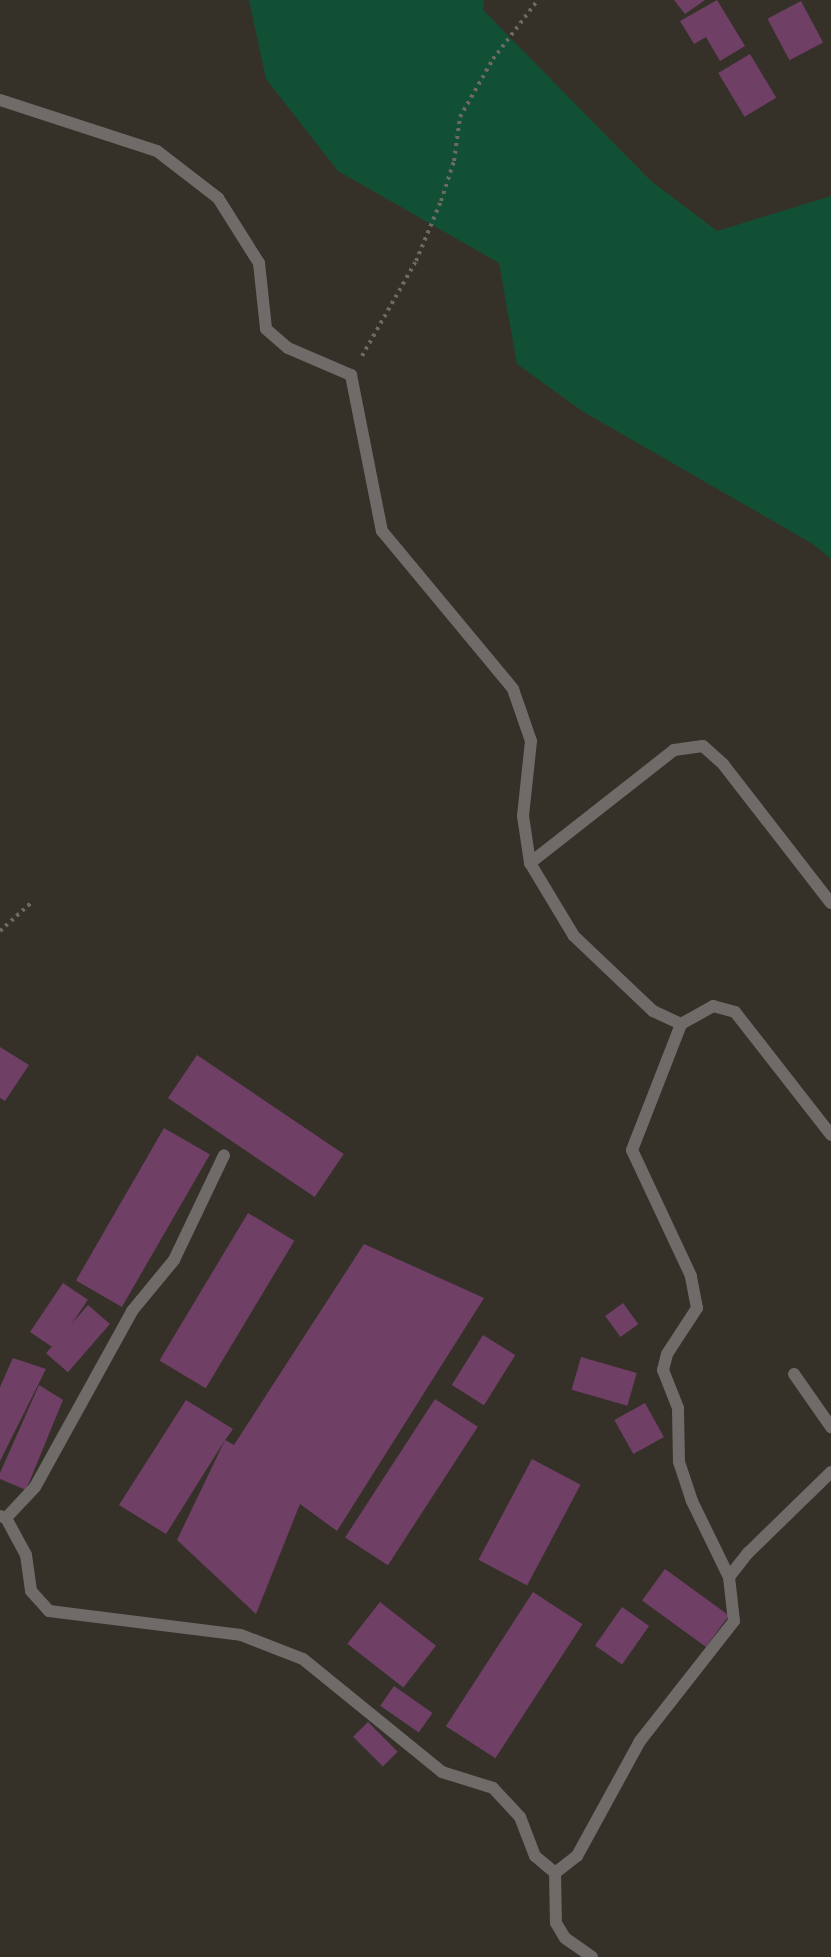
<!DOCTYPE html>
<html>
<head>
<meta charset="utf-8">
<style>
	body { margin:0 }
	#map { position:relative; width:831px; height:1957px; overflow:hidden; background:#353129; font-family:Commissioner,sans-serif }
	div>[style] { position:absolute }
	.green>* { inset:0; background:#115035 }
	.building>* { inset:0; background:#6f3f66; transform-origin:0 0 }
	.path>* { height:4px; margin-top:-2px; transform-origin:0; background:repeating-linear-gradient(90deg,#6d6963 0 3px,transparent 0 7.5px) }
	.lane>* { height:12px; margin:-6px; padding:0 6px; transform-origin:6px; border-radius:6px; background:#6f6b68 }
	.street>* { height:12px; margin:-6px; padding:0 6px; transform-origin:6px; border-radius:6px; background:#6f6b68 }
	span { translate:-50% -50%; white-space:nowrap; text-align:center; line-height:1.15; -webkit-text-stroke:5px #353129; paint-order:stroke }
</style>
</head>
<body>
<div id="map">
	<div class="green">
		<div style="clip-path:polygon(249px 0,484px 0,483px 10px,651px 181px,717px 231px,831px 196px,831px 559px,813px 544px,582px 411px,517px 364px,499px 263px,338px 171px,266px 79px)"></div>
	</div>
	<div class="building">
		<div style="clip-path:polygon(674px 0,705px 0,685px 14px)"></div>
		<div style="clip-path:polygon(717px 0,745px 46px,720px 61px,706px 37px,694px 44px,680px 21px)"></div>
		<div style="left:801px;top:1px;width:47px;height:38px;rotate:62deg"></div>
		<div style="left:750px;top:54px;width:51px;height:37px;rotate:59deg"></div>
		<div style="clip-path:polygon(0 1047px,29px 1065px,5px 1101px,0 1098px)"></div>
		<div style="left:197px;top:1055px;width:177px;height:52px;rotate:34deg"></div>
		<div style="left:164px;top:1128px;width:53px;height:176px;rotate:30deg"></div>
		<div style="left:248px;top:1213px;width:54px;height:172px;rotate:31deg"></div>
		<div style="clip-path:polygon(364px 1244px,484px 1298px,337px 1531px,300px 1504px,256px 1614px,177px 1540px,225px 1440px,166px 1534px,119px 1505px,186px 1400px,233px 1429px,225px 1440px,234px 1445px)"></div>
		<div style="left:63px;top:1283px;width:30px;height:59px;rotate:34deg"></div>
		<div style="left:623px;top:1303px;width:26px;height:22px;rotate:54deg"></div>
		<div style="left:88px;top:1305px;width:29px;height:64px;rotate:41deg"></div>
		<div style="left:483px;top:1335px;width:38px;height:59px;rotate:32deg"></div>
		<div style="left:581px;top:1357px;width:58px;height:34px;rotate:16deg"></div>
		<div style="clip-path:polygon(13px 1358px,46px 1369px,0 1461px,0 1387px)"></div>
		<div style="clip-path:polygon(39px 1385px,63px 1400px,26px 1490px,0 1479px,0 1473px)"></div>
		<div style="left:435px;top:1399px;width:51px;height:165px;rotate:33deg"></div>
		<div style="left:645px;top:1403px;width:39px;height:35px;rotate:61deg"></div>
		<div style="left:532px;top:1459px;width:55px;height:114px;rotate:28deg"></div>
		<div style="left:665px;top:1569px;width:79px;height:39px;rotate:36deg"></div>
		<div style="left:533px;top:1592px;width:59px;height:160px;rotate:33deg"></div>
		<div style="left:380px;top:1602px;width:71px;height:53px;rotate:38deg"></div>
		<div style="left:622px;top:1607px;width:33px;height:47px;rotate:35deg"></div>
		<div style="left:394px;top:1686px;width:47px;height:24px;rotate:35deg"></div>
		<div style="left:368px;top:1722px;width:42px;height:21px;rotate:45deg"></div>
	</div>
	<div class="path">
		<div style="left:362px;top:356px;width:109px;rotate:-60.4deg"></div>
		<div style="left:416px;top:261px;width:65px;rotate:-67.4deg"></div>
		<div style="left:441px;top:201px;width:42px;rotate:-72deg"></div>
		<div style="left:454px;top:161px;width:44px;rotate:-82.2deg"></div>
		<div style="left:460px;top:117px;width:67px;rotate:-60.4deg"></div>
		<div style="left:493px;top:59px;width:74px;rotate:-52.7deg"></div>
		<div style="left:0;top:931px;width:42px;rotate:-42.1deg"></div>
	</div>
	<div class="lane">
		<div style="left:6px;top:1518px;width:42px;rotate:-46.9deg"></div>
		<div style="left:35px;top:1487px;width:201px;rotate:-61.1deg"></div>
		<div style="left:132px;top:1311px;width:66px;rotate:-50.5deg"></div>
		<div style="left:174px;top:1260px;width:116px;rotate:-64.5deg"></div>
		<div style="left:555px;top:1873px;width:50px;rotate:88.9deg"></div>
		<div style="left:556px;top:1923px;width:17px;rotate:59deg"></div>
		<div style="left:565px;top:1938px;width:33px;rotate:35deg"></div>
	</div>
	<div class="street">
		<div style="left:0;top:100px;width:165px;rotate:18deg"></div>
		<div style="left:157px;top:151px;width:77px;rotate:37.6deg"></div>
		<div style="left:218px;top:198px;width:77px;rotate:57.8deg"></div>
		<div style="left:259px;top:263px;width:66px;rotate:83.9deg"></div>
		<div style="left:266px;top:329px;width:29px;rotate:41deg"></div>
		<div style="left:288px;top:348px;width:69px;rotate:23.2deg"></div>
		<div style="left:351px;top:375px;width:159px;rotate:78.8deg"></div>
		<div style="left:382px;top:531px;width:205px;rotate:50.3deg"></div>
		<div style="left:513px;top:689px;width:55px;rotate:70.9deg"></div>
		<div style="left:531px;top:741px;width:75px;rotate:96.1deg"></div>
		<div style="left:523px;top:816px;width:48px;rotate:81.5deg"></div>
		<div style="left:530px;top:863px;width:85px;rotate:58.9deg"></div>
		<div style="left:574px;top:936px;width:109px;rotate:43.5deg"></div>
		<div style="left:653px;top:1011px;width:31px;rotate:25deg"></div>
		<div style="left:681px;top:1024px;width:37px;rotate:-29deg"></div>
		<div style="left:713px;top:1006px;width:23px;rotate:15deg"></div>
		<div style="left:735px;top:1012px;width:156px;rotate:52deg"></div>
		<div style="left:530px;top:863px;width:183px;rotate:-38.1deg"></div>
		<div style="left:674px;top:750px;width:29px;rotate:-8deg"></div>
		<div style="left:703px;top:746px;width:27px;rotate:42deg"></div>
		<div style="left:723px;top:764px;width:176px;rotate:52.2deg"></div>
		<div style="left:794px;top:1374px;width:65px;rotate:55.1deg"></div>
		<div style="left:0;top:1516px;width:6px;rotate:18deg"></div>
		<div style="left:6px;top:1518px;width:42px;rotate:61.6deg"></div>
		<div style="left:26px;top:1555px;width:36px;rotate:82deg"></div>
		<div style="left:31px;top:1591px;width:27px;rotate:48deg"></div>
		<div style="left:49px;top:1611px;width:193px;rotate:7.1deg"></div>
		<div style="left:241px;top:1635px;width:66px;rotate:21.2deg"></div>
		<div style="left:303px;top:1659px;width:179px;rotate:39.1deg"></div>
		<div style="left:442px;top:1772px;width:53px;rotate:17.4deg"></div>
		<div style="left:493px;top:1788px;width:40px;rotate:47deg"></div>
		<div style="left:520px;top:1817px;width:42px;rotate:69deg"></div>
		<div style="left:535px;top:1856px;width:26px;rotate:40deg"></div>
		<div style="left:555px;top:1873px;width:28px;rotate:-38deg"></div>
		<div style="left:577px;top:1856px;width:131px;rotate:-61.3deg"></div>
		<div style="left:640px;top:1741px;width:152px;rotate:-51.9deg"></div>
		<div style="left:734px;top:1621px;width:44px;rotate:-96.5deg"></div>
		<div style="left:729px;top:1577px;width:85px;rotate:-116deg"></div>
		<div style="left:692px;top:1501px;width:41px;rotate:-108.4deg"></div>
		<div style="left:679px;top:1462px;width:54px;rotate:-91.1deg"></div>
		<div style="left:678px;top:1408px;width:41px;rotate:-111.5deg"></div>
		<div style="left:663px;top:1370px;width:16px;rotate:-76deg"></div>
		<div style="left:667px;top:1354px;width:55px;rotate:-56.9deg"></div>
		<div style="left:697px;top:1308px;width:33px;rotate:-101deg"></div>
		<div style="left:691px;top:1276px;width:139px;rotate:-115.1deg"></div>
		<div style="left:632px;top:1150px;width:135px;rotate:-68.7deg"></div>
		<div style="left:729px;top:1577px;width:31px;rotate:-52deg"></div>
		<div style="left:748px;top:1553px;width:116px;rotate:-44.3deg"></div>
	</div>
</div>
</body>
</html>
